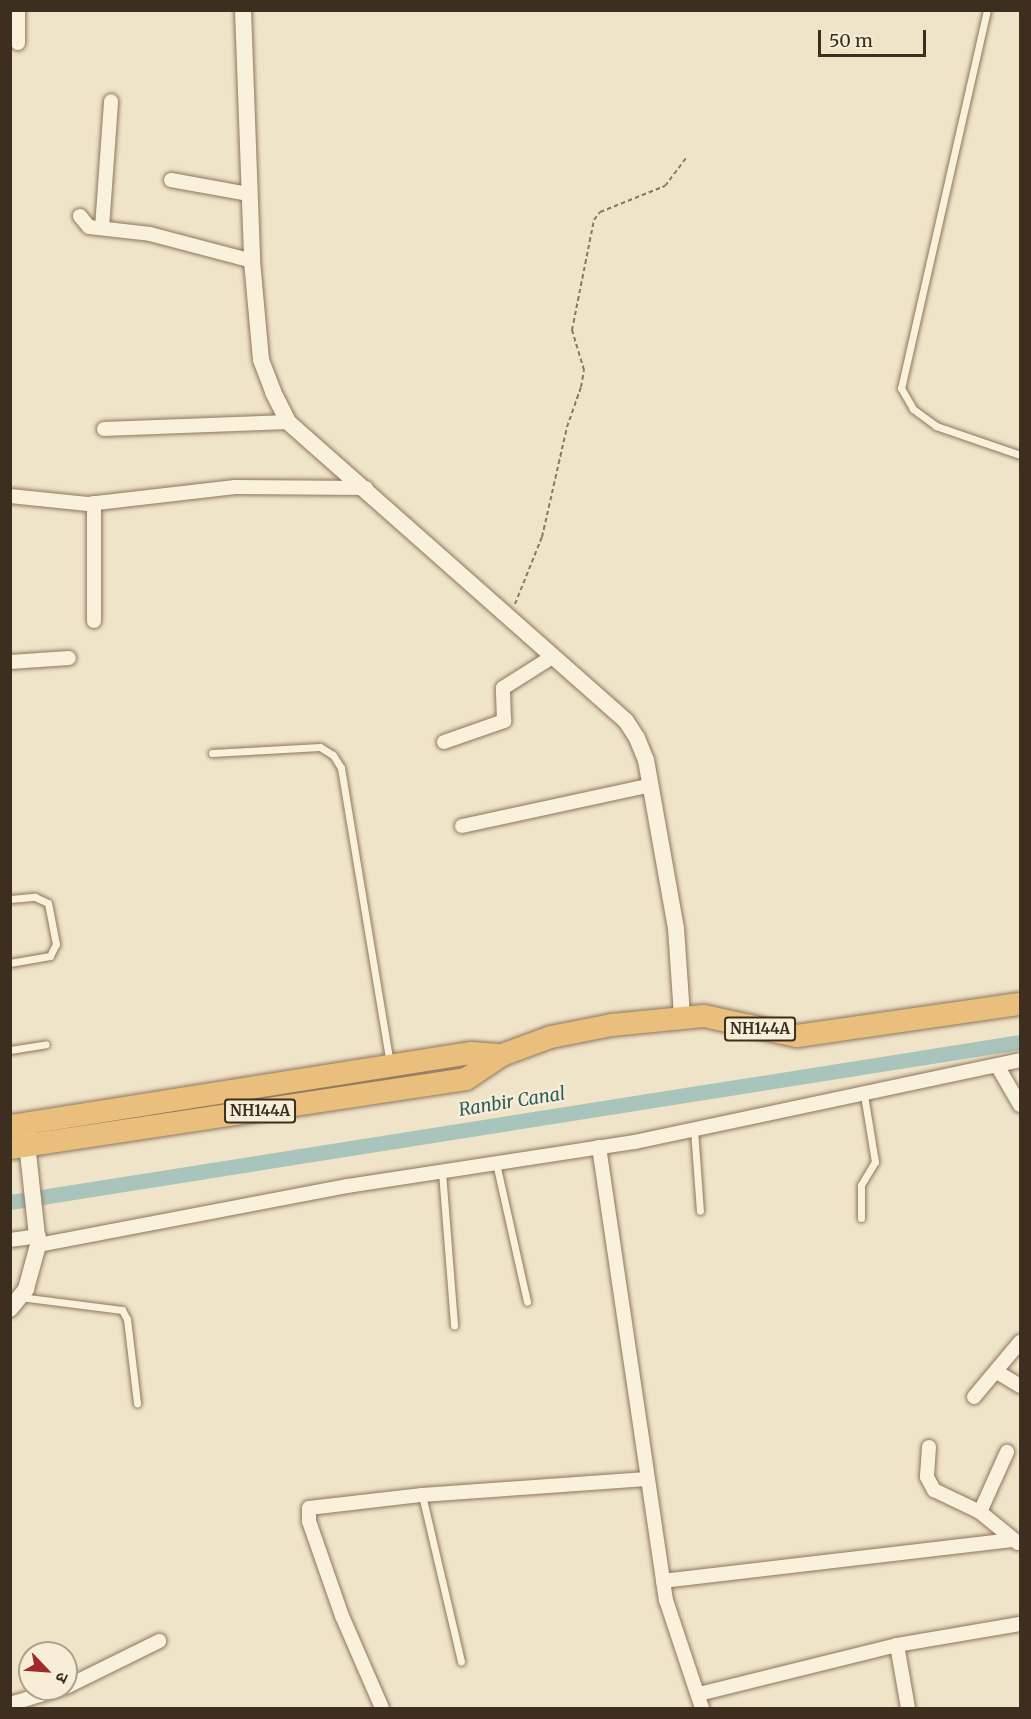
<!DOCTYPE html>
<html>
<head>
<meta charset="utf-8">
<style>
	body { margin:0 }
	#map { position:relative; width:1031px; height:1719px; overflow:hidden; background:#f0e4c8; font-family:Merriweather,"Noto Sans Devanagari",serif }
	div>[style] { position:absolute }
	.canal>* { height:15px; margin:-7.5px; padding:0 7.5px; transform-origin:7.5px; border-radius:7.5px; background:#a9c4bc }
	.path>* { height:2px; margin-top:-1px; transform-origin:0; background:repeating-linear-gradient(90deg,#8d765c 0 4.5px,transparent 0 7.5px) }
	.roads { filter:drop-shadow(0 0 2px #8d765c) drop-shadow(0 0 2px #8d765c) }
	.service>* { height:7px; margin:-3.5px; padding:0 3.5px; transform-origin:3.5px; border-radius:3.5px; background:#faf1dc }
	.minor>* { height:14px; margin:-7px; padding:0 7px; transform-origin:7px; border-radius:7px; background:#faf1dc }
	.tertiary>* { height:16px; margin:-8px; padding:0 8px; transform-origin:8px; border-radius:8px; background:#faf1dc }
	.trunk>* { height:22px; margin:-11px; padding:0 11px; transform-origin:11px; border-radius:11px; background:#eabe7c }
	span { translate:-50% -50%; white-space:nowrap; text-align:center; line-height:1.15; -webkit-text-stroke:4.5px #f7eed8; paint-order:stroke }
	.shield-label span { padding:2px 4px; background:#f7eed8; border:2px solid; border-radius:4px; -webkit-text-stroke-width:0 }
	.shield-label { font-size:15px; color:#3d2e20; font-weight:700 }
	.water-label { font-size:18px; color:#2f5d5a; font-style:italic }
	.frame { position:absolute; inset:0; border:12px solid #3d2e20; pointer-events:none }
	.north { position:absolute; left:18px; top:1641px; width:60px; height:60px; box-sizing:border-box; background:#f7eed8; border:2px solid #ada18e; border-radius:50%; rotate:115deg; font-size:16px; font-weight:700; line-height:24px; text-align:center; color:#3d2e20 }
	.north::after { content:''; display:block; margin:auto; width:21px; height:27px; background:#9e2a2b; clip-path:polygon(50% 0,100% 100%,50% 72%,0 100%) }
	.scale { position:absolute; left:818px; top:30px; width:108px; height:27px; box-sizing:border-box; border:3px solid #3d2e20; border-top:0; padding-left:8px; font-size:18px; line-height:21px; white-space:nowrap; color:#3d2e20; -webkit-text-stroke:4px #f7eed8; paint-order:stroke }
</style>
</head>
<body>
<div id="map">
	<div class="canal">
		<div style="left:10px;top:1202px;width:1023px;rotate:-9deg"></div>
	</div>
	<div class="path">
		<div style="left:515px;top:604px;width:72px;rotate:-68.1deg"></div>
		<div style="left:542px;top:537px;width:113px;rotate:-77.2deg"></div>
		<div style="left:567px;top:427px;width:42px;rotate:-70.7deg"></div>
		<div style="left:581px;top:387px;width:17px;rotate:-80deg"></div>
		<div style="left:584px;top:370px;width:42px;rotate:-106.7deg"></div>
		<div style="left:572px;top:330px;width:112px;rotate:-78.7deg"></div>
		<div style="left:594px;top:220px;width:10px;rotate:-53deg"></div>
		<div style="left:600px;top:212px;width:70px;rotate:-21.8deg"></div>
		<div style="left:665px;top:186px;width:36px;rotate:-53deg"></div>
	</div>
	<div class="roads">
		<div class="service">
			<div style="left:987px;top:10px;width:388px;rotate:102.8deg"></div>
			<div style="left:901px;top:388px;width:24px;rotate:60deg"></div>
			<div style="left:913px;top:409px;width:29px;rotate:36deg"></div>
			<div style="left:936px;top:426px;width:89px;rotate:19deg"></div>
			<div style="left:212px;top:753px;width:108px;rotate:-3.2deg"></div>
			<div style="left:320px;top:747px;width:15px;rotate:32deg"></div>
			<div style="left:333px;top:755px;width:15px;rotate:58deg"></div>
			<div style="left:341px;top:768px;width:299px;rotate:80.6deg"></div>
			<div style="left:10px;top:899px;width:25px;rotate:-5deg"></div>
			<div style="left:35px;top:897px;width:14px;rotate:25deg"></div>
			<div style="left:48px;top:903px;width:42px;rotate:79deg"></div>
			<div style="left:56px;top:944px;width:13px;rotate:117deg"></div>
			<div style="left:50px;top:956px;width:41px;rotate:170.1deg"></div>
			<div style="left:10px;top:1050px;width:36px;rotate:-9deg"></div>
			<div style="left:694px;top:1130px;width:81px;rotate:85.8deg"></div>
			<div style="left:496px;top:1163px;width:142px;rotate:77.4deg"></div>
			<div style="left:442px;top:1172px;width:154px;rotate:85.5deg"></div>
			<div style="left:861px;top:1218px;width:33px;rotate:-90deg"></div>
			<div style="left:861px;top:1185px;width:27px;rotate:-59deg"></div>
			<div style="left:875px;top:1162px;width:68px;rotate:-99.3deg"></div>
			<div style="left:20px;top:1297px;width:103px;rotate:7.3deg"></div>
			<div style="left:122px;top:1310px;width:10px;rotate:61deg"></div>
			<div style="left:127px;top:1319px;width:85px;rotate:83.2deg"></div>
			<div style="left:422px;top:1495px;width:171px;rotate:76.8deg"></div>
		</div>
		<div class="minor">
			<div style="left:18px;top:10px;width:33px;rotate:90deg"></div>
			<div style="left:171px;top:180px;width:78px;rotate:10.3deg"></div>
			<div style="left:80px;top:216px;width:14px;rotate:51deg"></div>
			<div style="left:89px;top:227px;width:61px;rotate:6.5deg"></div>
			<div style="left:150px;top:234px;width:106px;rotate:14.8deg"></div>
			<div style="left:102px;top:228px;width:127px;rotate:-85.9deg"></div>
			<div style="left:104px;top:429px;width:184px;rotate:-2.2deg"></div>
			<div style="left:10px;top:496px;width:78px;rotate:5.9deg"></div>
			<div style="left:88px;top:504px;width:148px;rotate:-6.6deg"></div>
			<div style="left:235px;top:487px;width:131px;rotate:0.4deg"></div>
			<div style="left:94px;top:621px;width:118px;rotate:-90deg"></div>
			<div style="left:10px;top:662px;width:59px;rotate:-3.9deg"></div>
			<div style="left:444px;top:742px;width:64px;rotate:-19.3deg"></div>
			<div style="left:504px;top:721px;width:33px;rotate:-92deg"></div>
			<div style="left:503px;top:688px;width:58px;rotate:-32.3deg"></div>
			<div style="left:462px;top:826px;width:193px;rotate:-12.2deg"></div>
			<div style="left:998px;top:1067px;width:44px;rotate:59.9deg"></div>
			<div style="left:599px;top:1147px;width:458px;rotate:81.6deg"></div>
			<div style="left:666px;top:1600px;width:114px;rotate:71.6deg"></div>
			<div style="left:10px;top:1240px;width:29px;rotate:-8deg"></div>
			<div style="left:38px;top:1245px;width:315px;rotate:-10.8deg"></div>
			<div style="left:347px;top:1186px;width:291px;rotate:-8.7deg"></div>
			<div style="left:635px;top:1142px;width:394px;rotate:-12deg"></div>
			<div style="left:997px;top:1372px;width:27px;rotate:31deg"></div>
			<div style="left:974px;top:1397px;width:72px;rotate:-50.1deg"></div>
			<div style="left:929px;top:1447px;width:30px;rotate:94deg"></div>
			<div style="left:927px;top:1477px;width:15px;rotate:62deg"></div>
			<div style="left:934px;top:1490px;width:51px;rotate:25.6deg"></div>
			<div style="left:980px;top:1512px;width:49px;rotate:39.2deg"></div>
			<div style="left:980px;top:1512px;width:66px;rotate:-65.8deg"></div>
			<div style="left:663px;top:1581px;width:353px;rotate:-6.7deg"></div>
			<div style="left:66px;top:1687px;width:104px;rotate:-26.3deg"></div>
			<div style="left:699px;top:1694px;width:204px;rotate:-13.9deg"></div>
			<div style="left:10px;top:1704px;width:52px;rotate:-16.7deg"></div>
			<div style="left:382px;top:1708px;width:100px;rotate:-113.5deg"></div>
			<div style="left:342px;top:1616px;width:101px;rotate:-109.2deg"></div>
			<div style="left:309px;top:1521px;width:13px;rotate:-90deg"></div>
			<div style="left:309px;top:1508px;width:114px;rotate:-6.6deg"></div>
			<div style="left:422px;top:1495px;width:225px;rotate:-4.1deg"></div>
			<div style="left:908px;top:1708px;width:64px;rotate:-99.9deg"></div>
			<div style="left:897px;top:1645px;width:125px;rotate:-9.7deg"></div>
		</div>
		<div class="tertiary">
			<div style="left:243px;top:10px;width:251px;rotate:87.9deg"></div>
			<div style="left:252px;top:261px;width:99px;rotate:84.8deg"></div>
			<div style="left:261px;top:360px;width:34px;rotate:69deg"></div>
			<div style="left:273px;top:392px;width:34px;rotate:63deg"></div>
			<div style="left:288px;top:422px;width:451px;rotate:41.5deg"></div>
			<div style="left:626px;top:721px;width:20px;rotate:57deg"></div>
			<div style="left:637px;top:738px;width:24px;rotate:68deg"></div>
			<div style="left:646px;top:760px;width:171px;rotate:79.9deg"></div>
			<div style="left:676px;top:928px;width:89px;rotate:86.1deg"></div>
			<div style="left:10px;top:1309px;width:26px;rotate:-51deg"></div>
			<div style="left:26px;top:1289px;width:46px;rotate:-74.7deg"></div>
			<div style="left:38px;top:1245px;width:111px;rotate:-96.2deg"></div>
		</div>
		<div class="trunk">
			<div style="left:10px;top:1126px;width:467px;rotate:-9deg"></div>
			<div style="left:471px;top:1053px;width:31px;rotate:4deg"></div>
			<div style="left:10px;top:1148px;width:461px;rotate:-8.6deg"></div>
			<div style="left:466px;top:1079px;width:43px;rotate:-33.7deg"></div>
			<div style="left:502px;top:1055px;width:52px;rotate:-20.2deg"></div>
			<div style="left:551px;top:1037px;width:62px;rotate:-11.1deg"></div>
			<div style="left:612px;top:1025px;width:92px;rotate:-5.6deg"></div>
			<div style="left:704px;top:1016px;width:95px;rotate:12.1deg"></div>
			<div style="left:797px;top:1036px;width:225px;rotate:-8.2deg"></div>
		</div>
	</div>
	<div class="shield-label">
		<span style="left:760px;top:1029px">NH144A</span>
		<span style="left:260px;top:1111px">NH144A</span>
	</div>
	<div class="water-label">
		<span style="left:512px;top:1102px;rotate:-9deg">Ranbir Canal</span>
	</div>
	<div class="frame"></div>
	<div class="north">उ</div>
	<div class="scale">50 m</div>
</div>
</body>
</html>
